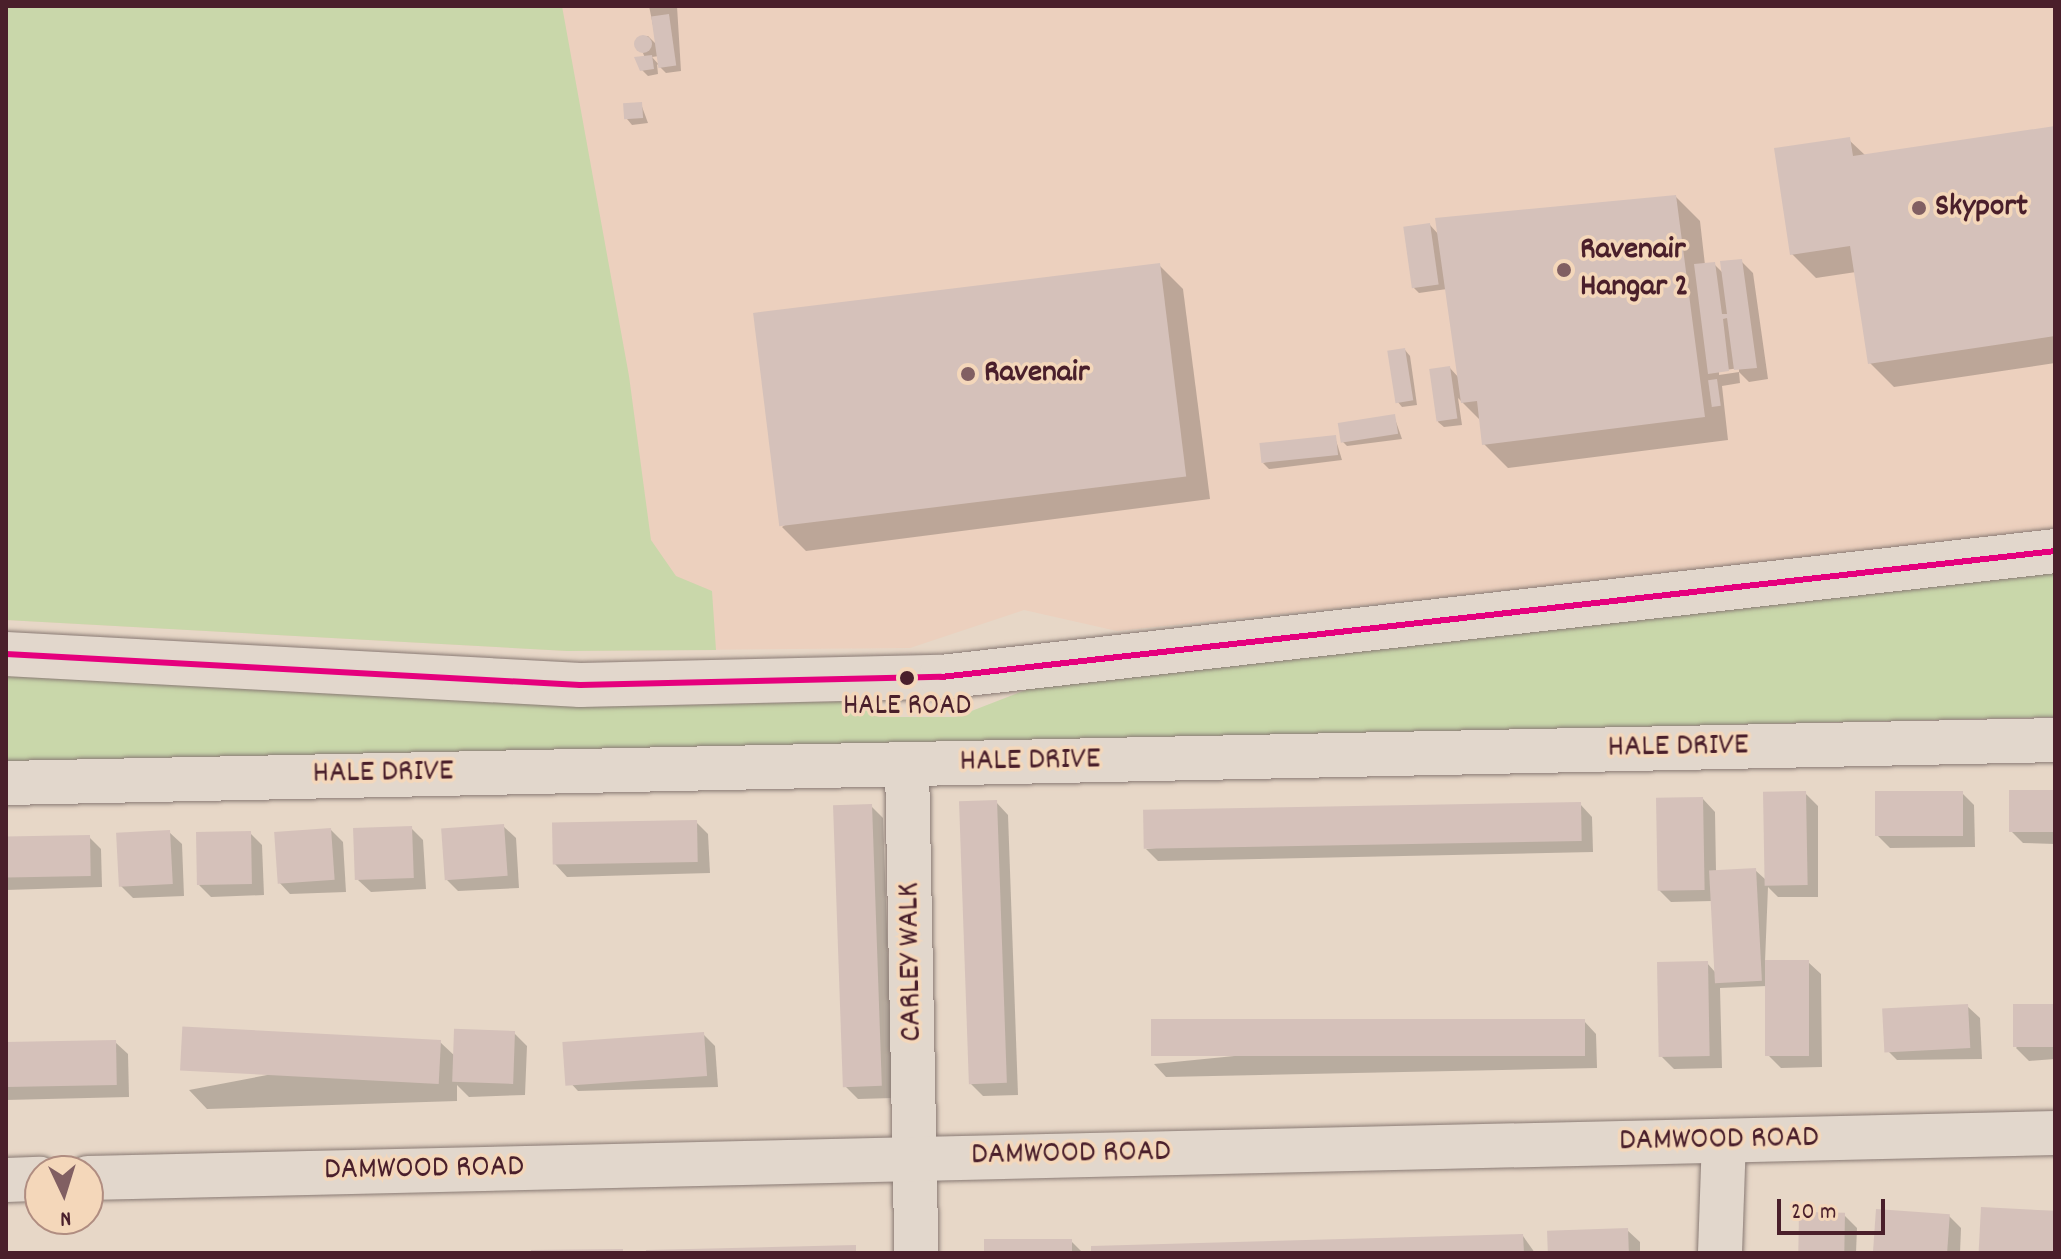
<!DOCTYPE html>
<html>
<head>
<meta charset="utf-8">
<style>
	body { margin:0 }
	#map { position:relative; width:2061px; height:1259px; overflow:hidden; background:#e7d7c7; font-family:Dekko,sans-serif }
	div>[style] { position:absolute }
	.built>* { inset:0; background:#ecd0be }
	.green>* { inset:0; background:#c9d7aa }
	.shadow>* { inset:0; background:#0003 }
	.building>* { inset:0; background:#d5c1ba; transform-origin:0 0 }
	.round { border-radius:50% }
	.roads { filter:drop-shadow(0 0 2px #897a74) drop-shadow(0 0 2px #897a74) }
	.minor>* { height:44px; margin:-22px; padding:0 22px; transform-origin:22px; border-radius:22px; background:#e2d7cc }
	.bus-1>* { height:6px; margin:-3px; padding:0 3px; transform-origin:3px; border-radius:3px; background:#e5007d }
	.dots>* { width:22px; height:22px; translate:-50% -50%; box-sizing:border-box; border:4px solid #f4d7ba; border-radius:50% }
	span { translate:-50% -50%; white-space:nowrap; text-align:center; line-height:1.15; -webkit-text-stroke:7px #f4d7ba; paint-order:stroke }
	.bus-label { font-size:30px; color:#4a1f2b }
	.poi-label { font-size:32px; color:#4a1f2b; font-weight:700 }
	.left { translate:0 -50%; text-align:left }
	.street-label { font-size:32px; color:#4a1f2b }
	.frame { position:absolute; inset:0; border:8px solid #4a1f2b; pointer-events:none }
	.north { position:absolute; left:24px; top:1155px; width:80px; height:80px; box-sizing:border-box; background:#f4d7ba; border:2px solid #b08d81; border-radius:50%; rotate:176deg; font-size:22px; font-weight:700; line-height:32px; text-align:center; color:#4a1f2b }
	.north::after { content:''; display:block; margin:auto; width:28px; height:36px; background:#815f62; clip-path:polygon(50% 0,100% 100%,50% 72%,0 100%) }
	.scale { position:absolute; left:1777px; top:1199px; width:108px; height:36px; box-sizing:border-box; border:4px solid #4a1f2b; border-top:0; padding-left:10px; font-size:24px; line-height:28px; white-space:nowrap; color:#4a1f2b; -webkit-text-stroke:6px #f4d7ba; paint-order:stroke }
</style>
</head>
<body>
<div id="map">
	<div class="built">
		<div style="clip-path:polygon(6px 6px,2055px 6px,2055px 534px,1117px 631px,1024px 610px,910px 648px,567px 651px,6px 620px)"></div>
	</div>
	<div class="green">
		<div style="clip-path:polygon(6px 6px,562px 6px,629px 376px,651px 540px,676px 576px,712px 591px,716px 650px,567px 651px,6px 620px)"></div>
		<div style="clip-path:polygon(2055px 568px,2055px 717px,6px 766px,6px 672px,644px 706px,849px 701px,879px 717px,956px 717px,1044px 683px)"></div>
	</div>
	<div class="shadow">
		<div style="clip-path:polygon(evenodd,649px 6px,677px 6px,681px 71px,666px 73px,657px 64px,658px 74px,648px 76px,642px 70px,645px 58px,637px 38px,648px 36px,657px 45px,649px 6px,659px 56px,660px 66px,652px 57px,659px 56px)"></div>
		<div style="clip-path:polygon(641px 104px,648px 123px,632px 125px,627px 119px)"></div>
		<div style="clip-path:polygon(2055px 128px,2055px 363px,1894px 387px,1870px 363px,1856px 272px,1816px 278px,1792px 254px,1849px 140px,1866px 156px)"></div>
		<div style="clip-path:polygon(evenodd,1676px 197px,1700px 221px,1705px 265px,1714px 264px,1724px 274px,1741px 261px,1753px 273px,1768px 379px,1749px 382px,1739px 372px,1740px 383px,1722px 386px,1728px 440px,1508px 468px,1484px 444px,1481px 421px,1458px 398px,1462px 425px,1444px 427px,1438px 422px,1450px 368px,1459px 378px,1447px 289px,1419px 293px,1413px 287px,1430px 225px,1439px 235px,1676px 197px,1739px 368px,1739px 372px,1719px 375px,1719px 371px,1739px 368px)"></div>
		<div style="clip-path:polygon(1159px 265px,1183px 289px,1210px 499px,806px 551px,782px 527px)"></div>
		<div style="clip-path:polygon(1405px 350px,1410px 356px,1417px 405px,1402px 407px,1397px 401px)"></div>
		<div style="clip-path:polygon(1394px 416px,1402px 439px,1347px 446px,1341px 440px)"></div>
		<div style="clip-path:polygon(1335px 437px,1342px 460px,1269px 469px,1263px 463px)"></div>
		<div style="clip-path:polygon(2055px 792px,2055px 844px,2023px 843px,2011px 831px)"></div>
		<div style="clip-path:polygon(1805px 793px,1818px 806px,1818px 897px,1778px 897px,1768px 887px,1765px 962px,1808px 962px,1821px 974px,1822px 1067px,1781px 1068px,1769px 1056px,1767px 986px,1720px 988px,1722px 1068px,1674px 1069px,1662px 1057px,1707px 963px,1715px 972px,1712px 901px,1671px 902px,1659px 890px,1703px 799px,1715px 812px,1716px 871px,1755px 870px,1766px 880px)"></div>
		<div style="clip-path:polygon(1962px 793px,1974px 805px,1975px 847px,1890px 848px,1878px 836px)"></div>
		<div style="clip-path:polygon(996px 802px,1008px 815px,1018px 1095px,983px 1096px,971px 1084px)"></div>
		<div style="clip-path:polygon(1580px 804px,1592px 817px,1593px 852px,1158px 861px,1146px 849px)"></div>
		<div style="clip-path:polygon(871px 806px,883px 818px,893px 1098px,858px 1099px,846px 1087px)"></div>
		<div style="clip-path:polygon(696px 822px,708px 834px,710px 873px,567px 877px,555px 864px)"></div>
		<div style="clip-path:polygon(503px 826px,516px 838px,519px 888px,458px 891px,446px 879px)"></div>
		<div style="clip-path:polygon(411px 828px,423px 840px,426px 889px,371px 892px,358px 880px)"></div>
		<div style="clip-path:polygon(331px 830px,343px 842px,346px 892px,290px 894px,278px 881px)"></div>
		<div style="clip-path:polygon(169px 832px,182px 844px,184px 896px,133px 898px,121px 886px)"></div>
		<div style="clip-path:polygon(250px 833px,262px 845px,264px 895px,211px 897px,199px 885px)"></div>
		<div style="clip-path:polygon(89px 837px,101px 849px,102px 887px,6px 890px,6px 839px)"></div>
		<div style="clip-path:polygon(1967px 1006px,1980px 1018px,1982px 1059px,1897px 1060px,1885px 1048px)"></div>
		<div style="clip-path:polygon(2055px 1007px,2055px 1059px,2029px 1061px,2016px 1048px)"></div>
		<div style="clip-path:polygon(1584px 1021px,1596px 1034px,1597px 1068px,1166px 1077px,1154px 1064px)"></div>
		<div style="clip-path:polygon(514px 1033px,527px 1046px,525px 1095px,469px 1097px,457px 1085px,457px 1101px,207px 1109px,189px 1090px,440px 1042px,457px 1058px)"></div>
		<div style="clip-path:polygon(703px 1034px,715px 1046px,718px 1087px,578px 1091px,566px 1078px)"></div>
		<div style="clip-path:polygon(115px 1042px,128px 1054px,129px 1097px,6px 1100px,6px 1045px)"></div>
		<div style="clip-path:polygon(1844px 1215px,1857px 1228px,1856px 1253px,1800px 1253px)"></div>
		<div style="clip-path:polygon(1949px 1216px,1961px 1228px,1960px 1253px,1875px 1253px)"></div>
		<div style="clip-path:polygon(1627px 1230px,1640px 1242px,1640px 1253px,1550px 1253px)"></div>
		<div style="clip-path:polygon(1523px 1236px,1535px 1253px,1093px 1253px)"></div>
		<div style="clip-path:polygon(1071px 1241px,1083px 1253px,986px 1253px)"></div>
	</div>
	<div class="building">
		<div style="left:669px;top:14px;width:52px;height:18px;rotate:82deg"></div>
		<div class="round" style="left:634px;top:35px;width:18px;height:18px"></div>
		<div style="clip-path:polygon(652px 55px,654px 69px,640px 71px,634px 57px)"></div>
		<div style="left:642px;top:102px;width:16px;height:19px;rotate:86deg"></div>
		<div style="clip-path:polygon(2055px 126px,2055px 336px,1868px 364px,1850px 246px,1790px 255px,1774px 148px,1850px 137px,1853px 156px)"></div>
		<div style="clip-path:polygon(1676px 195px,1705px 417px,1482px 445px,1477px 401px,1461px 403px,1435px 218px)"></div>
		<div style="left:1430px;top:223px;width:62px;height:27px;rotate:82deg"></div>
		<div style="clip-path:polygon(1742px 259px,1757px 368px,1734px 370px,1727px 318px,1723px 319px,1729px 371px,1708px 374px,1694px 264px,1715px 262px,1722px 314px,1727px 314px,1720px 261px)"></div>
		<div style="left:1160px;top:263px;width:215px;height:410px;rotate:83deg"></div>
		<div style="left:1405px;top:348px;width:53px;height:18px;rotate:81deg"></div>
		<div style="left:1450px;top:366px;width:53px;height:21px;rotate:82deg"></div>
		<div style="left:1717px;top:379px;width:27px;height:9px;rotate:82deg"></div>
		<div style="left:1395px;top:414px;width:20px;height:58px;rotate:81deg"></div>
		<div style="left:1336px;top:435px;width:20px;height:77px;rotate:84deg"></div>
		<div style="left:2009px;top:790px;width:46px;height:42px"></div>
		<div style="left:1806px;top:791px;width:94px;height:43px;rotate:89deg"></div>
		<div style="left:1875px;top:791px;width:88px;height:45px"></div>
		<div style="left:1703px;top:797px;width:93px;height:47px;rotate:89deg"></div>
		<div style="left:997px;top:800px;width:283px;height:38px;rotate:88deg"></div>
		<div style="left:1581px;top:802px;width:39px;height:438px;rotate:89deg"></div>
		<div style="left:872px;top:804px;width:282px;height:39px;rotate:88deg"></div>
		<div style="left:697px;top:820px;width:42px;height:145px;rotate:89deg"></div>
		<div style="left:504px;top:824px;width:52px;height:63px;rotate:86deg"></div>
		<div style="left:412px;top:826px;width:52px;height:59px;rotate:88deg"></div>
		<div style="left:331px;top:828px;width:52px;height:57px;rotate:86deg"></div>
		<div style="left:170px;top:830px;width:54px;height:54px;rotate:87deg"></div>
		<div style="left:251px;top:831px;width:53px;height:55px;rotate:89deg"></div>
		<div style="left:90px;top:835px;width:41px;height:84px;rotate:89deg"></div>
		<div style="left:1756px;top:868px;width:113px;height:47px;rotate:87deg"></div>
		<div style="left:1765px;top:960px;width:44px;height:96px"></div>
		<div style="left:1708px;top:961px;width:95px;height:51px;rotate:89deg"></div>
		<div style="left:1968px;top:1004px;width:44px;height:86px;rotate:87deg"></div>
		<div style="left:2055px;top:1004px;width:43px;height:42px;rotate:90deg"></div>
		<div style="left:1585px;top:1019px;width:37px;height:434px;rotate:90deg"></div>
		<div style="left:515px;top:1031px;width:53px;height:61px;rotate:92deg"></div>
		<div style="left:704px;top:1032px;width:44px;height:142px;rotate:86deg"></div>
		<div style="left:116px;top:1040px;width:45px;height:110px;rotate:89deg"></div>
		<div style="left:441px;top:1040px;width:44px;height:259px;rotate:93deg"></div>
		<div style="left:1981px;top:1207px;width:74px;height:46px;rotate:3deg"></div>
		<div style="left:1876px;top:1209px;width:74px;height:44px;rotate:4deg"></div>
		<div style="left:1799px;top:1212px;width:46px;height:41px;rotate:1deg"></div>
		<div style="left:1628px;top:1228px;width:25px;height:81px;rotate:88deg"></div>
		<div style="clip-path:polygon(1523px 1234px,1524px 1253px,1091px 1253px,1091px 1246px)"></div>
		<div style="left:1072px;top:1239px;width:14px;height:88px;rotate:90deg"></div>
		<div style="clip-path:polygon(856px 1245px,856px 1253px,646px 1253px,646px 1250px)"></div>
		<div style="clip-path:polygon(623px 1249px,623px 1253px,531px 1253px,531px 1250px)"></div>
	</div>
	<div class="roads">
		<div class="minor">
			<div style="left:6px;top:654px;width:575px;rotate:3.09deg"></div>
			<div style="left:580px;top:685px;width:361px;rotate:-1.3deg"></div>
			<div style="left:941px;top:677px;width:1121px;rotate:-6.45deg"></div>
			<div style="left:907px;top:765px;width:488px;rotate:88.9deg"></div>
			<div style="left:6px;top:783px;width:2049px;rotate:-1.2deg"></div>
			<div style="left:88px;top:1178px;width:1968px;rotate:-1.31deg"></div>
			<div style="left:6px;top:1180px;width:34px;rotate:-2deg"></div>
			<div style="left:1720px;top:1253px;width:112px;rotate:-88deg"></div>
		</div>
	</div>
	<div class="bus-1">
		<div style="left:6px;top:654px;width:575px;rotate:3.09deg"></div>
		<div style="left:580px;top:685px;width:361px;rotate:-1.3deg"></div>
		<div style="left:941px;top:677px;width:1121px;rotate:-6.45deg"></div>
	</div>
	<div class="dots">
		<div style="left:1919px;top:208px;background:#815f62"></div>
		<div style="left:1564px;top:270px;background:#815f62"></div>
		<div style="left:968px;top:374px;background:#815f62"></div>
		<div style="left:907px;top:678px;background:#4a1f2b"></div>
	</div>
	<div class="bus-label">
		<span style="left:907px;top:708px">HALE ROAD</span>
	</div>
	<div class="poi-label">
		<span class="left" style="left:1935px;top:208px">Skyport</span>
		<span class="left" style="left:1580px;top:270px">Ravenair<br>Hangar 2</span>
		<span class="left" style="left:984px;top:374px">Ravenair</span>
	</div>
	<div class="street-label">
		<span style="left:1678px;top:748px;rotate:-1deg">HALE DRIVE</span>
		<span style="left:1030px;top:762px;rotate:-1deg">HALE DRIVE</span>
		<span style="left:383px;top:774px;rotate:-1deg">HALE DRIVE</span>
		<span style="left:912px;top:962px;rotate:-91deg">CARLEY WALK</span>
		<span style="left:1719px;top:1141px;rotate:-1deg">DAMWOOD ROAD</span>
		<span style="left:1071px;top:1155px;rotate:-1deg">DAMWOOD ROAD</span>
		<span style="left:424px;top:1170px;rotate:-1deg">DAMWOOD ROAD</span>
	</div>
	<div class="frame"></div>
	<div class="north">N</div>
	<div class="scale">20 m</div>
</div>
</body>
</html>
